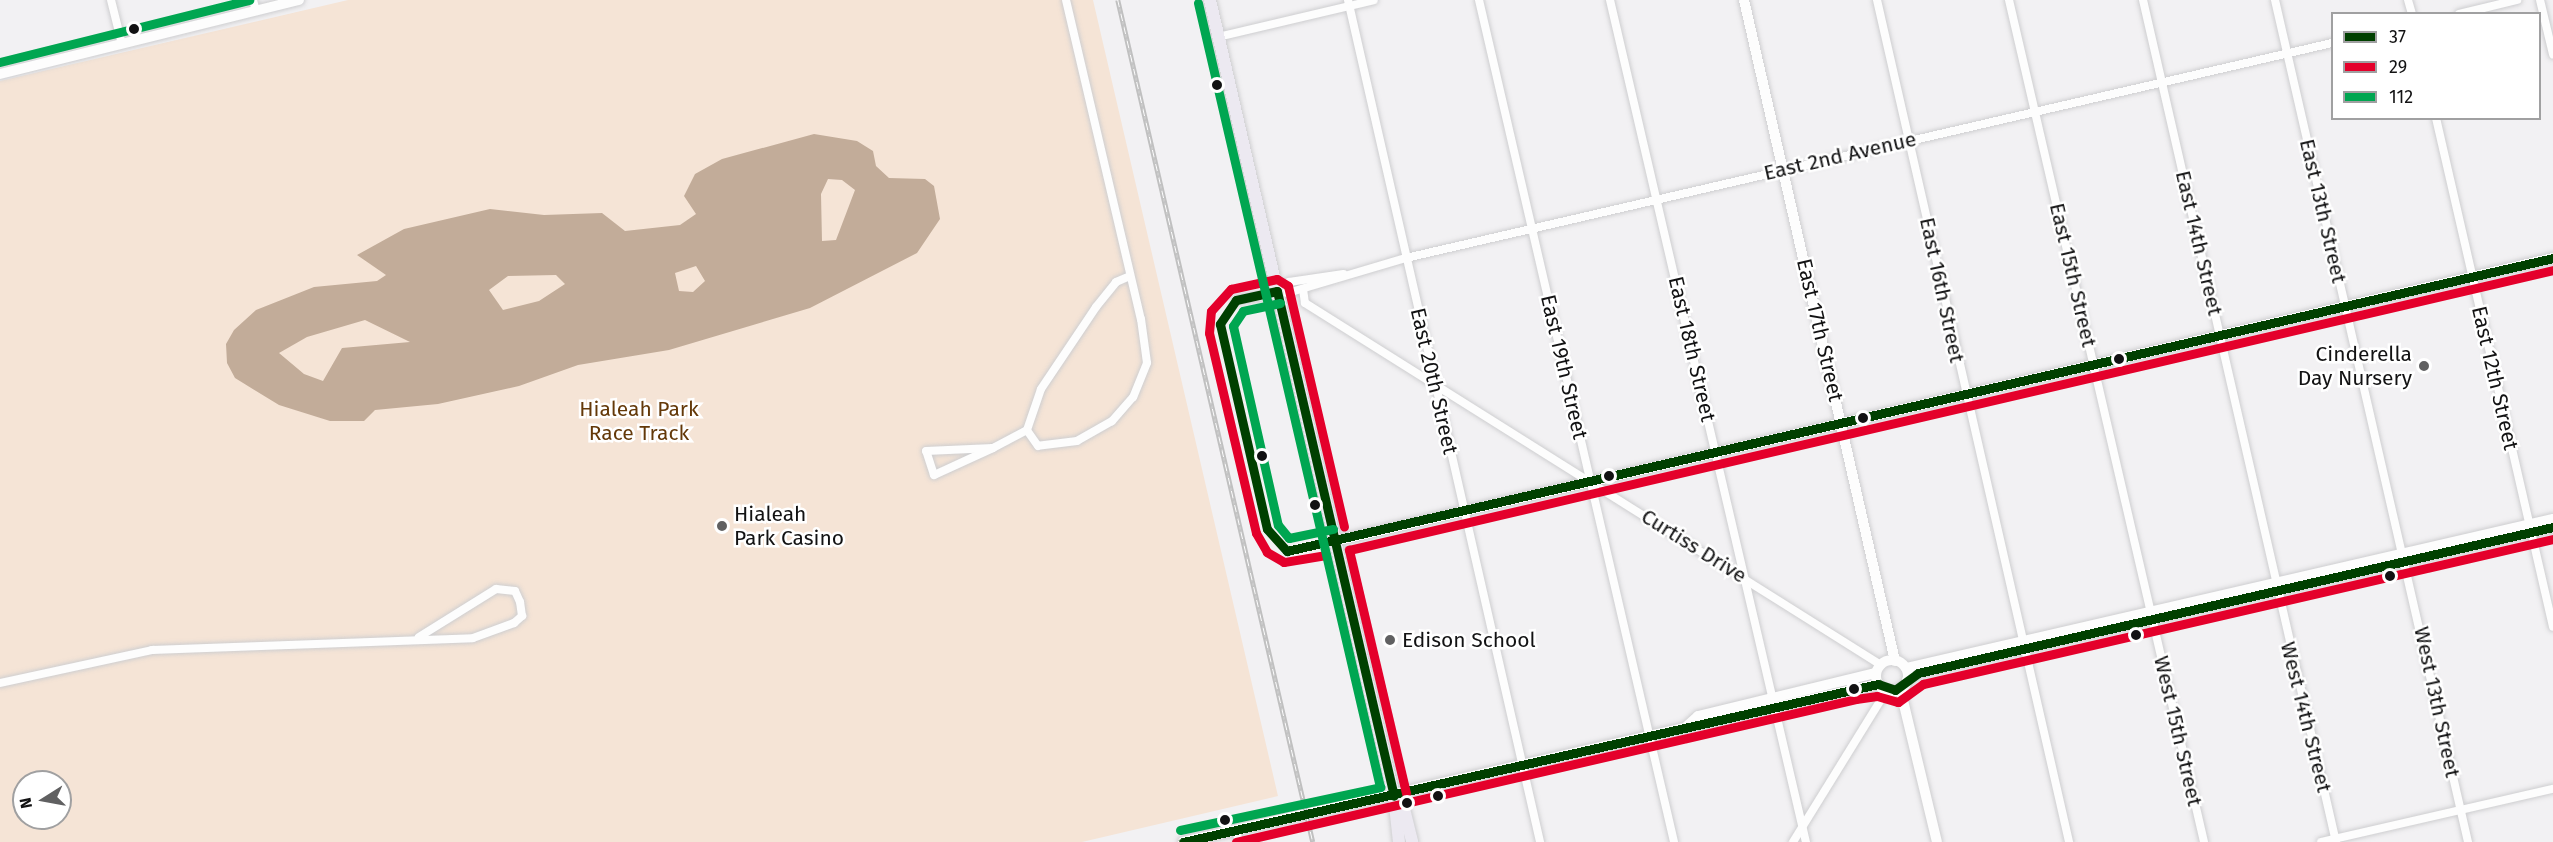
<!DOCTYPE html>
<html>
<head>
<meta charset="utf-8">
<style>
	body { margin:0 }
	#map { position:relative; width:2553px; height:842px; overflow:hidden; background:#f2f1f3; font-family:"Fira Sans",sans-serif }
	div>[style] { position:absolute }
	.green>* { inset:0; background:#f5e4d6 }
	.water>* { inset:0; background:#c2ac99 }
	.roads { filter:drop-shadow(0 0 2px #ceced0) drop-shadow(0 0 2px #ceced0) }
	.street>* { height:8px; margin:-4px; padding:0 4px; transform-origin:4px; border-radius:4px; background:#fdfdfd }
	.secondary>* { height:10px; margin:-5px; padding:0 5px; transform-origin:5px; border-radius:5px; background:#fdfdfd }
	.secondary>.ring { margin:-5px; padding:0; box-sizing:content-box; background:none; border:10px solid #fdfdfd; border-radius:50% }
	.primary>* { height:12px; margin:-6px; padding:0 6px; transform-origin:6px; border-radius:6px; background:#ece9f1 }
	.rail>* { height:4.5px; margin-top:-2.25px; transform-origin:0; background:repeating-linear-gradient(90deg,#fff 0 7px,#c0c0c0 0 14px); box-sizing:border-box; border-block:2px solid #c0c0c0 }
	.bus-1>* { height:9px; margin:-4.5px; padding:0 4.5px; transform-origin:4.5px; border-radius:4.5px; background:#004000 }
	.bus-2>* { height:9px; margin:-4.5px; padding:0 4.5px; transform-origin:4.5px; border-radius:4.5px; background:#e4002b }
	.bus-3>* { height:9px; margin:-4.5px; padding:0 4.5px; transform-origin:4.5px; border-radius:4.5px; background:#00a651 }
	.dots>* { width:16px; height:16px; translate:-50% -50%; box-sizing:border-box; border:3px solid #fff; border-radius:50% }
	span { translate:-50% -50%; white-space:nowrap; text-align:center; line-height:1.15; -webkit-text-stroke:5px #fff; paint-order:stroke }
	.street-label { font-size:21px; color:#121213 }
	.poi-label { font-size:21px; color:#121213 }
	.right { translate:-100% -50%; text-align:right }
	.left { translate:0 -50%; text-align:left }
	.park-label { font-size:21px; color:#643909 }
	.legend { position:absolute; left:2331px; top:12px; width:210px; height:108px; box-sizing:border-box; background:#fff; border:2px solid #a0a0a1; margin:0; padding:8px 10px; list-style:none; font-size:18px; color:#121213 }
	.legend li { display:flex; align-items:center; gap:12px; height:30px }
	.legend b { width:30px; border:2px solid #a0a0a1 }
	.north { position:absolute; left:12px; top:770px; width:60px; height:60px; box-sizing:border-box; background:#fff; border:2px solid #a0a0a1; border-radius:50%; rotate:259deg; font-size:16px; font-weight:700; line-height:24px; text-align:center; color:#121213 }
	.north::after { content:''; display:block; margin:auto; width:21px; height:27px; background:#606061; clip-path:polygon(50% 0,100% 100%,50% 72%,0 100%) }
</style>
</head>
<body>
<div id="map">
	<div class="green">
		<div style="clip-path:polygon(evenodd,348px 0,1093px 0,1278px 796px,1082px 842px,0 842px,0 81px,348px 0,24px 782px,60px 782px,60px 818px,24px 818px,24px 782px)"></div>
	</div>
	<div class="water">
		<div style="clip-path:polygon(evenodd,814px 134px,857px 141px,873px 151px,876px 166px,889px 178px,925px 179px,934px 186px,940px 219px,917px 253px,810px 308px,669px 350px,578px 365px,519px 386px,438px 404px,375px 410px,364px 421px,330px 421px,279px 405px,235px 378px,227px 363px,226px 344px,234px 330px,256px 310px,314px 287px,377px 281px,386px 275px,357px 255px,404px 229px,490px 209px,544px 215px,602px 213px,625px 231px,680px 225px,696px 214px,684px 196px,695px 174px,722px 159px,814px 134px,828px 179px,842px 180px,855px 190px,836px 240px,822px 241px,821px 194px,828px 179px,814px 134px,696px 266px,705px 281px,693px 292px,679px 291px,675px 273px,696px 266px,814px 134px,556px 275px,565px 284px,539px 301px,503px 310px,489px 290px,508px 276px,556px 275px,814px 134px,365px 320px,410px 342px,342px 348px,323px 381px,304px 374px,279px 353px,307px 337px,365px 320px)"></div>
	</div>
	<div class="roads">
		<div class="street">
			<div style="left:111px;top:0;width:45px;rotate:76deg"></div>
			<div style="left:253px;top:0;width:11px;rotate:75deg"></div>
			<div style="left:1066px;top:0;width:328px;rotate:76.8deg"></div>
			<div style="left:1141px;top:319px;width:44px;rotate:82.2deg"></div>
			<div style="left:1147px;top:363px;width:37px;rotate:112deg"></div>
			<div style="left:1133px;top:397px;width:32px;rotate:131deg"></div>
			<div style="left:1112px;top:421px;width:40px;rotate:150.3deg"></div>
			<div style="left:1077px;top:441px;width:39px;rotate:173deg"></div>
			<div style="left:1038px;top:446px;width:19px;rotate:-125deg"></div>
			<div style="left:1027px;top:430px;width:43px;rotate:-71.1deg"></div>
			<div style="left:1041px;top:389px;width:99px;rotate:-56.1deg"></div>
			<div style="left:1096px;top:307px;width:32px;rotate:-51deg"></div>
			<div style="left:1116px;top:282px;width:13px;rotate:-23deg"></div>
			<div style="left:1348px;top:0;width:864px;rotate:77.15deg"></div>
			<div style="left:1479px;top:0;width:864px;rotate:76.96deg"></div>
			<div style="left:1610px;top:0;width:865px;rotate:76.9deg"></div>
			<div style="left:1877px;top:0;width:864px;rotate:77.15deg"></div>
			<div style="left:2009px;top:0;width:864px;rotate:76.96deg"></div>
			<div style="left:2143px;top:0;width:864px;rotate:77.09deg"></div>
			<div style="left:2275px;top:0;width:864px;rotate:77.09deg"></div>
			<div style="left:2408px;top:0;width:15px;rotate:74deg"></div>
			<div style="left:2540px;top:0;width:56px;rotate:76.5deg"></div>
			<div style="left:2459px;top:14px;width:60px;rotate:-13.6deg"></div>
			<div style="left:1218px;top:37px;width:160px;rotate:-13.3deg"></div>
			<div style="left:2436px;top:118px;width:522px;rotate:77.05deg"></div>
			<div style="left:1303px;top:289px;width:14px;rotate:82deg"></div>
			<div style="left:1305px;top:303px;width:680px;rotate:32.15deg"></div>
			<div style="left:1277px;top:291px;width:15px;rotate:-37deg"></div>
			<div style="left:1289px;top:282px;width:55px;rotate:-8.4deg"></div>
			<div style="left:1236px;top:300px;width:56px;rotate:-8.3deg"></div>
			<div style="left:1291px;top:292px;width:120px;rotate:-16.5deg"></div>
			<div style="left:1406px;top:258px;width:951px;rotate:-13.07deg"></div>
			<div style="left:993px;top:448px;width:65px;rotate:155.4deg"></div>
			<div style="left:934px;top:475px;width:25px;rotate:-108deg"></div>
			<div style="left:926px;top:451px;width:67px;rotate:-2.6deg"></div>
			<div style="left:993px;top:448px;width:38px;rotate:-28deg"></div>
			<div style="left:0;top:683px;width:156px;rotate:-12.2deg"></div>
			<div style="left:152px;top:650px;width:321px;rotate:-2.1deg"></div>
			<div style="left:473px;top:638px;width:44px;rotate:-20.1deg"></div>
			<div style="left:514px;top:623px;width:11px;rotate:-41deg"></div>
			<div style="left:522px;top:616px;width:14px;rotate:-98deg"></div>
			<div style="left:520px;top:602px;width:12px;rotate:-114deg"></div>
			<div style="left:515px;top:591px;width:19px;rotate:-174deg"></div>
			<div style="left:496px;top:589px;width:91px;rotate:148.1deg"></div>
			<div style="left:1236px;top:830px;width:12px;rotate:76deg"></div>
			<div style="left:1793px;top:842px;width:179px;rotate:-58.3deg"></div>
			<div style="left:2321px;top:842px;width:238px;rotate:-12.9deg"></div>
		</div>
		<div class="secondary">
			<div style="left:1744px;top:0;width:678px;rotate:77.13deg"></div>
			<div style="left:0;top:74px;width:308px;rotate:-13.9deg"></div>
			<div style="left:1335px;top:541px;width:1250px;rotate:-13.08deg"></div>
			<div class="ring" style="left:1876px;top:660px;width:22px;height:22px"></div>
			<div style="left:1906px;top:668px;width:664px;rotate:-12.97deg"></div>
			<div style="left:1907px;top:680px;width:13px;rotate:-32deg"></div>
			<div style="left:1918px;top:673px;width:652px;rotate:-12.95deg"></div>
			<div style="left:1900px;top:688px;width:158px;rotate:76.5deg"></div>
			<div style="left:1687px;top:726px;width:15px;rotate:-42deg"></div>
			<div style="left:1698px;top:716px;width:183px;rotate:-13.6deg"></div>
			<div style="left:1183px;top:842px;width:713px;rotate:-12.81deg"></div>
		</div>
		<div class="primary">
			<div style="left:1210px;top:0;width:817px;rotate:76.98deg"></div>
			<div style="left:1394px;top:796px;width:46px;rotate:83.8deg"></div>
			<div style="left:1394px;top:796px;width:16px;rotate:52deg"></div>
			<div style="left:1404px;top:809px;width:34px;rotate:76deg"></div>
		</div>
	</div>
	<div class="rail">
		<div style="left:1118px;top:0;width:864px;rotate:76.96deg"></div>
	</div>
	<div class="bus-1">
		<div style="left:1277px;top:291px;width:42px;rotate:167.6deg"></div>
		<div style="left:1236px;top:300px;width:29px;rotate:124deg"></div>
		<div style="left:1220px;top:324px;width:210px;rotate:77.1deg"></div>
		<div style="left:1267px;top:529px;width:30px;rotate:48deg"></div>
		<div style="left:1287px;top:551px;width:1299px;rotate:-13.03deg"></div>
		<div style="left:1277px;top:291px;width:518px;rotate:76.96deg"></div>
		<div style="left:1878px;top:684px;width:18px;rotate:19deg"></div>
		<div style="left:1895px;top:690px;width:29px;rotate:-36deg"></div>
		<div style="left:1918px;top:673px;width:652px;rotate:-12.95deg"></div>
		<div style="left:1183px;top:842px;width:713px;rotate:-12.81deg"></div>
	</div>
	<div class="bus-2">
		<div style="left:1326px;top:555px;width:43px;rotate:170.5deg"></div>
		<div style="left:1284px;top:562px;width:20px;rotate:-150deg"></div>
		<div style="left:1267px;top:552px;width:22px;rotate:-120deg"></div>
		<div style="left:1256px;top:533px;width:205px;rotate:-103.2deg"></div>
		<div style="left:1209px;top:333px;width:22px;rotate:-85deg"></div>
		<div style="left:1211px;top:311px;width:30px;rotate:-48deg"></div>
		<div style="left:1231px;top:289px;width:47px;rotate:-12.3deg"></div>
		<div style="left:1277px;top:279px;width:13px;rotate:32deg"></div>
		<div style="left:1288px;top:286px;width:247px;rotate:76.9deg"></div>
		<div style="left:1406px;top:793px;width:250px;rotate:-103.2deg"></div>
		<div style="left:1349px;top:550px;width:1236px;rotate:-13.09deg"></div>
		<div style="left:1236px;top:842px;width:636px;rotate:-12.99deg"></div>
		<div style="left:1856px;top:699px;width:21px;rotate:-8deg"></div>
		<div style="left:1877px;top:696px;width:22px;rotate:16deg"></div>
		<div style="left:1898px;top:702px;width:31px;rotate:-36deg"></div>
		<div style="left:1923px;top:684px;width:646px;rotate:-12.96deg"></div>
	</div>
	<div class="bus-3">
		<div style="left:0;top:62px;width:257px;rotate:-14deg"></div>
		<div style="left:1280px;top:303px;width:38px;rotate:168deg"></div>
		<div style="left:1243px;top:311px;width:18px;rotate:124deg"></div>
		<div style="left:1233px;top:326px;width:204px;rotate:77.3deg"></div>
		<div style="left:1278px;top:525px;width:17px;rotate:50deg"></div>
		<div style="left:1289px;top:538px;width:45px;rotate:-11.6deg"></div>
		<div style="left:1180px;top:830px;width:205px;rotate:-12.1deg"></div>
		<div style="left:1380px;top:787px;width:805px;rotate:-103.07deg"></div>
	</div>
	<div class="dots">
		<div style="left:134px;top:29px;background:#121213"></div>
		<div style="left:1217px;top:85px;background:#121213"></div>
		<div style="left:2119px;top:359px;background:#121213"></div>
		<div style="left:2424px;top:366px;background:#606061"></div>
		<div style="left:1863px;top:418px;background:#121213"></div>
		<div style="left:1262px;top:456px;background:#121213"></div>
		<div style="left:1609px;top:476px;background:#121213"></div>
		<div style="left:1315px;top:505px;background:#121213"></div>
		<div style="left:722px;top:526px;background:#606061"></div>
		<div style="left:2390px;top:576px;background:#121213"></div>
		<div style="left:2136px;top:635px;background:#121213"></div>
		<div style="left:1390px;top:640px;background:#606061"></div>
		<div style="left:1854px;top:689px;background:#121213"></div>
		<div style="left:1438px;top:796px;background:#121213"></div>
		<div style="left:1407px;top:803px;background:#121213"></div>
		<div style="left:1225px;top:820px;background:#121213"></div>
	</div>
	<div class="street-label">
		<span style="left:1840px;top:156px;rotate:-13deg">East 2nd Avenue</span>
		<span style="left:2323px;top:211px;rotate:77deg">East 13th Street</span>
		<span style="left:2199px;top:243px;rotate:77deg">East 14th Street</span>
		<span style="left:2073px;top:275px;rotate:77deg">East 15th Street</span>
		<span style="left:1942px;top:290px;rotate:78deg">East 16th Street</span>
		<span style="left:1820px;top:330px;rotate:77deg">East 17th Street</span>
		<span style="left:1692px;top:349px;rotate:77deg">East 18th Street</span>
		<span style="left:1564px;top:367px;rotate:77deg">East 19th Street</span>
		<span style="left:2495px;top:378px;rotate:77deg">East 12th Street</span>
		<span style="left:1434px;top:381px;rotate:77deg">East 20th Street</span>
		<span style="left:1694px;top:546px;rotate:32deg">Curtiss Drive</span>
		<span style="left:2437px;top:702px;rotate:78deg">West 13th Street</span>
		<span style="left:2306px;top:717px;rotate:76deg">West 14th Street</span>
		<span style="left:2178px;top:731px;rotate:77deg">West 15th Street</span>
	</div>
	<div class="poi-label">
		<span class="right" style="left:2412px;top:366px">Cinderella<br>Day Nursery</span>
		<span class="left" style="left:734px;top:526px">Hialeah<br>Park Casino</span>
		<span class="left" style="left:1402px;top:640px">Edison School</span>
	</div>
	<div class="park-label">
		<span style="left:639px;top:421px">Hialeah Park<br>Race Track</span>
	</div>
	<ul class="legend">
	<li><b style="height:8px;background:#004000"></b>37</li>
	<li><b style="height:8px;background:#e4002b"></b>29</li>
	<li><b style="height:8px;background:#00a651"></b>112</li>
	</ul>
	<div class="north">N</div>
</div>
</body>
</html>
